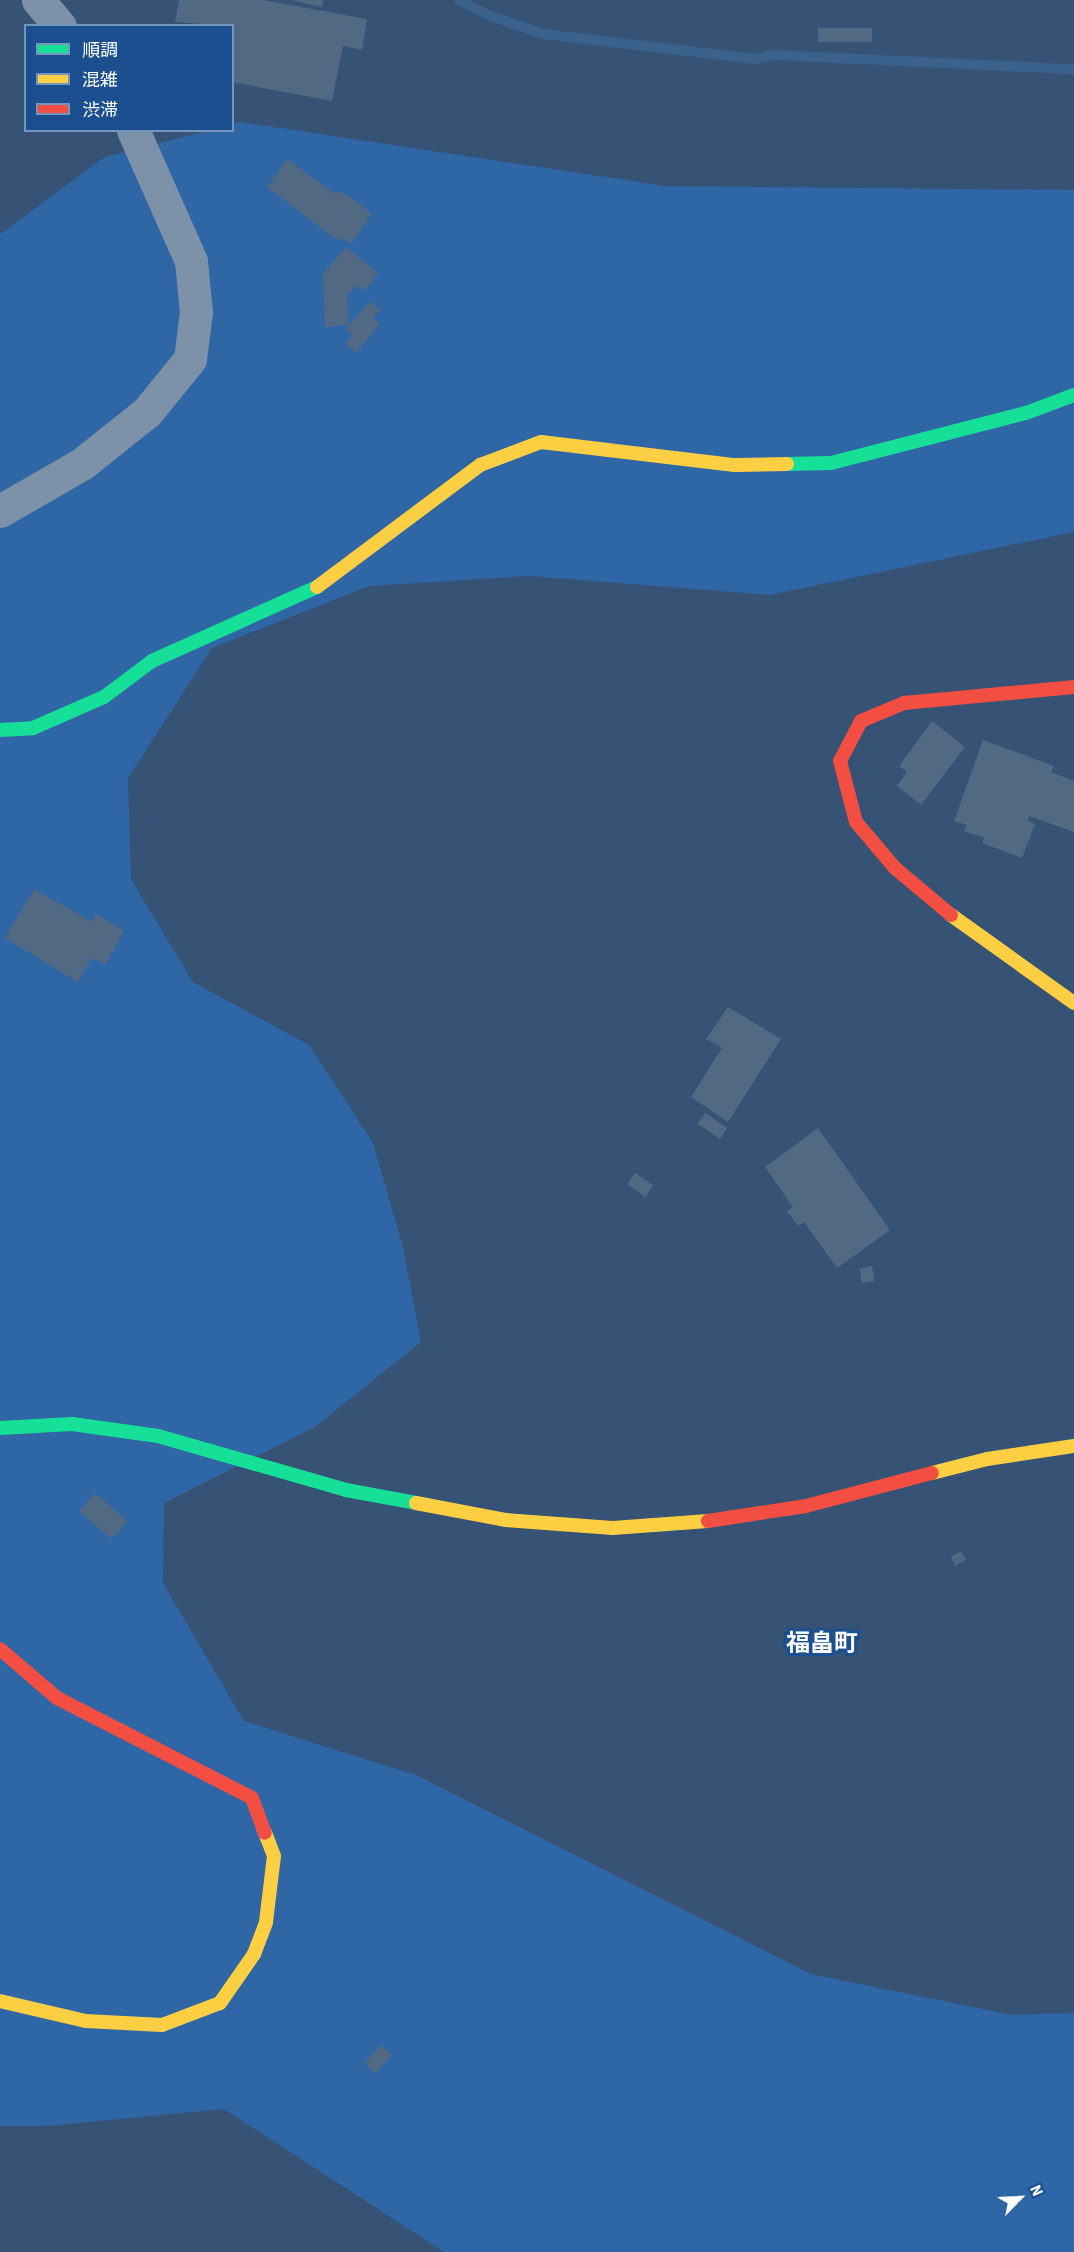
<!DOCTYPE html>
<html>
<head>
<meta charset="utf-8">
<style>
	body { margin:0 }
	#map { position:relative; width:1074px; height:2252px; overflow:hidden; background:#365274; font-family:"Source Sans 3","Noto Sans JP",sans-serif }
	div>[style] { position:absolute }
	.green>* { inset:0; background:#2f66a5 }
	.stream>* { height:10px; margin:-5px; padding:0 5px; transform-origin:5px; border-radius:5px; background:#3b618d }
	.building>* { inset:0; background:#526984; transform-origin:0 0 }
	.street>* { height:33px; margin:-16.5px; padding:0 16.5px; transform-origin:16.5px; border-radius:16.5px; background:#7d92a8 }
	.fast>* { height:14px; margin:-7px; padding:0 7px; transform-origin:7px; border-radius:7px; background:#16e098 }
	.slow>* { height:14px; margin:-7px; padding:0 7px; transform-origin:7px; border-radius:7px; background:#ffcf43 }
	.jam>* { height:14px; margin:-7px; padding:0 7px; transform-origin:7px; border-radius:7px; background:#f24e42 }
	span { translate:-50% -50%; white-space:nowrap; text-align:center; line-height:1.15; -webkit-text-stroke:6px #1b4f8f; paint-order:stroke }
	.quarter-label { font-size:24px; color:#fff; font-weight:700 }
	.legend { position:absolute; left:24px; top:24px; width:210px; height:108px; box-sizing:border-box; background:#1b4f8f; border:2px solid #7695bc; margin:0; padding:8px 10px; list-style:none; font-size:18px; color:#fff }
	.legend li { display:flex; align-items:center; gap:12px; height:30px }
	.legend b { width:30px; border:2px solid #7695bc }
	.north { position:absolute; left:990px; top:2168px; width:60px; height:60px; -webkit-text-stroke:4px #1b4f8f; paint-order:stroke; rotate:66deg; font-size:16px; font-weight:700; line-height:24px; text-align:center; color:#fff }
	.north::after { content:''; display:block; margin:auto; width:21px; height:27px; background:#fff; clip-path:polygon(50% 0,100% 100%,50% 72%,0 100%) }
</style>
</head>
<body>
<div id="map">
	<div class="green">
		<div style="clip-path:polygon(240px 122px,665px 186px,1074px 190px,1074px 532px,770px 595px,530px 576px,369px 586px,212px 648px,128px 778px,131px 879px,193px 982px,309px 1045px,373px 1143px,403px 1247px,421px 1342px,315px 1427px,164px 1503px,163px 1583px,244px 1721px,416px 1775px,811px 1974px,1012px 2015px,1074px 2013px,1074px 2252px,444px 2252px,224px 2109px,47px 2126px,0 2126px,0 234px,105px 157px,207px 131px,232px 130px,233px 124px)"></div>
	</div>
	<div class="stream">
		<div style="left:459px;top:0;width:36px;rotate:27deg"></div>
		<div style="left:491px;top:16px;width:55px;rotate:19.1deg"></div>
		<div style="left:543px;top:34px;width:214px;rotate:6.7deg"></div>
		<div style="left:756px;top:59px;width:17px;rotate:-13deg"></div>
		<div style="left:773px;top:55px;width:301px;rotate:2.7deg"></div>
	</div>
	<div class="building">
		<div style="clip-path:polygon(179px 0,263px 0,367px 19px,362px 50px,343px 46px,332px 101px,232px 82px,232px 26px,175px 22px)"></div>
		<div style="clip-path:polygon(291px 0,323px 0,322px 7px)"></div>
		<div style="left:872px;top:28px;width:14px;height:54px;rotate:90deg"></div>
		<div style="clip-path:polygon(287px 159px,335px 194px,337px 191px,349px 196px,372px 214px,351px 244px,341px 237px,338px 241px,267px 187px)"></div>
		<div style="clip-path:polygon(346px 247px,378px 273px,365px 291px,357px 285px,347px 295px,349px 325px,325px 327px,323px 274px)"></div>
		<div style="clip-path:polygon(370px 301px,380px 310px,373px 319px,380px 324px,356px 353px,346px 344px,353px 335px,346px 329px)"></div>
		<div style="clip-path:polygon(932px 721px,965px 747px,921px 805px,897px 786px,907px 772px,899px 766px)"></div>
		<div style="clip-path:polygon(983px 740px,1054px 766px,1051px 772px,1074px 781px,1074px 832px,1029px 816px,1028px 821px,1035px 824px,1022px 858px,982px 843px,984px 838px,964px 831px,967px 825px,954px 821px)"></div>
		<div style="clip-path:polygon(34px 889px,92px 922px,96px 914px,124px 931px,105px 965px,92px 958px,78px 982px,5px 938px)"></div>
		<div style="clip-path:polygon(728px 1007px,781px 1039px,728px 1122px,691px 1097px,722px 1048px,706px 1039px)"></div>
		<div style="left:705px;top:1113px;width:27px;height:13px;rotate:34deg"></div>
		<div style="clip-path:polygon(818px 1128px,890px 1230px,837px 1268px,804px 1222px,798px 1226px,787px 1211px,793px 1207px,765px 1167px)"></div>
		<div style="left:635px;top:1173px;width:22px;height:14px;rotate:34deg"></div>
		<div style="left:872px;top:1266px;width:15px;height:13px;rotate:79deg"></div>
		<div style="left:95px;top:1493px;width:43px;height:24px;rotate:41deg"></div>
		<div style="left:961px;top:1551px;width:10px;height:12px;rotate:61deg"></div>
		<div style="left:381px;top:2045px;width:15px;height:25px;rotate:42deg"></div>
	</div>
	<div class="street">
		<div style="left:38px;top:0;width:34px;rotate:50deg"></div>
		<div style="left:0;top:511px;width:96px;rotate:-30deg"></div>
		<div style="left:83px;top:463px;width:82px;rotate:-38.6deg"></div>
		<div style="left:147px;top:412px;width:68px;rotate:-50.9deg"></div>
		<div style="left:190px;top:359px;width:47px;rotate:-82.7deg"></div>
		<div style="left:196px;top:312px;width:51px;rotate:-95.6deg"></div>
		<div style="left:191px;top:261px;width:143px;rotate:-113.9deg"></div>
	</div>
	<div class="fast">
		<div style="left:787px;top:464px;width:44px;rotate:-1.3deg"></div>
		<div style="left:831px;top:463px;width:201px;rotate:-14.4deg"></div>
		<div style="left:1026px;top:413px;width:51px;rotate:-20.6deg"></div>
		<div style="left:0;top:730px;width:33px;rotate:-3deg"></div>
		<div style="left:33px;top:728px;width:77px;rotate:-23.6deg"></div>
		<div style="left:104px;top:697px;width:60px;rotate:-36.9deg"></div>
		<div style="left:152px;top:661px;width:181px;rotate:-24.2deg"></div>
		<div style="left:0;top:1428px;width:72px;rotate:-3.2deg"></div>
		<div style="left:72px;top:1424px;width:87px;rotate:7.9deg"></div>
		<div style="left:158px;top:1436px;width:196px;rotate:16deg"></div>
		<div style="left:346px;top:1490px;width:71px;rotate:10.5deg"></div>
	</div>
	<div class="slow">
		<div style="left:317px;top:587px;width:204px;rotate:-36.8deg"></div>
		<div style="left:480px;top:465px;width:65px;rotate:-20.7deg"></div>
		<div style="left:541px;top:442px;width:195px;rotate:6.8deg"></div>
		<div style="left:735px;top:465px;width:52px;rotate:-1.1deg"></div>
		<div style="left:951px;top:915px;width:151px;rotate:35.6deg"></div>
		<div style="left:932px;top:1473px;width:57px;rotate:-14.3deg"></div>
		<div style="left:987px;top:1459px;width:88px;rotate:-8.5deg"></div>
		<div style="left:416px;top:1503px;width:92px;rotate:10.7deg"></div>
		<div style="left:506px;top:1520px;width:107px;rotate:4.3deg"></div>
		<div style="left:613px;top:1528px;width:95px;rotate:-4.2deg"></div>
		<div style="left:0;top:2001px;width:88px;rotate:13.1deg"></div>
		<div style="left:86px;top:2021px;width:76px;rotate:3deg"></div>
		<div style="left:162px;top:2025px;width:62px;rotate:-20.8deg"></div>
		<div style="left:220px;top:2003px;width:60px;rotate:-55.2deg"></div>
		<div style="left:254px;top:1954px;width:34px;rotate:-69deg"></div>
		<div style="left:266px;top:1922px;width:66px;rotate:-83.1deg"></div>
		<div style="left:274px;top:1856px;width:25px;rotate:-111deg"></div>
	</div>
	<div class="jam">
		<div style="left:951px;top:915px;width:73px;rotate:-140deg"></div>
		<div style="left:895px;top:868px;width:60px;rotate:-130.3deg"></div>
		<div style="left:856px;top:822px;width:63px;rotate:-104.7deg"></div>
		<div style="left:840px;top:761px;width:45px;rotate:-62.3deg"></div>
		<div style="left:861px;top:721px;width:47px;rotate:-22.7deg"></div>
		<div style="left:904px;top:703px;width:171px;rotate:-5.4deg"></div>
		<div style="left:708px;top:1521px;width:99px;rotate:-8.7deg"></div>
		<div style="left:806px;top:1506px;width:130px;rotate:-14.7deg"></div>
		<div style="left:0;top:1649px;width:75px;rotate:40.7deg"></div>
		<div style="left:57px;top:1698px;width:219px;rotate:27.1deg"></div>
		<div style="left:252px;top:1798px;width:37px;rotate:70deg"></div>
	</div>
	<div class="quarter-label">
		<span style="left:822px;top:1644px">福畠町</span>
	</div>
	<ul class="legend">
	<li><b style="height:8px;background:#16e098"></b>順調</li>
	<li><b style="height:8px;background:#ffcf43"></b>混雑</li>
	<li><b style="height:8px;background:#f24e42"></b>渋滞</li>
	</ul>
	<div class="north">N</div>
</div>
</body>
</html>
